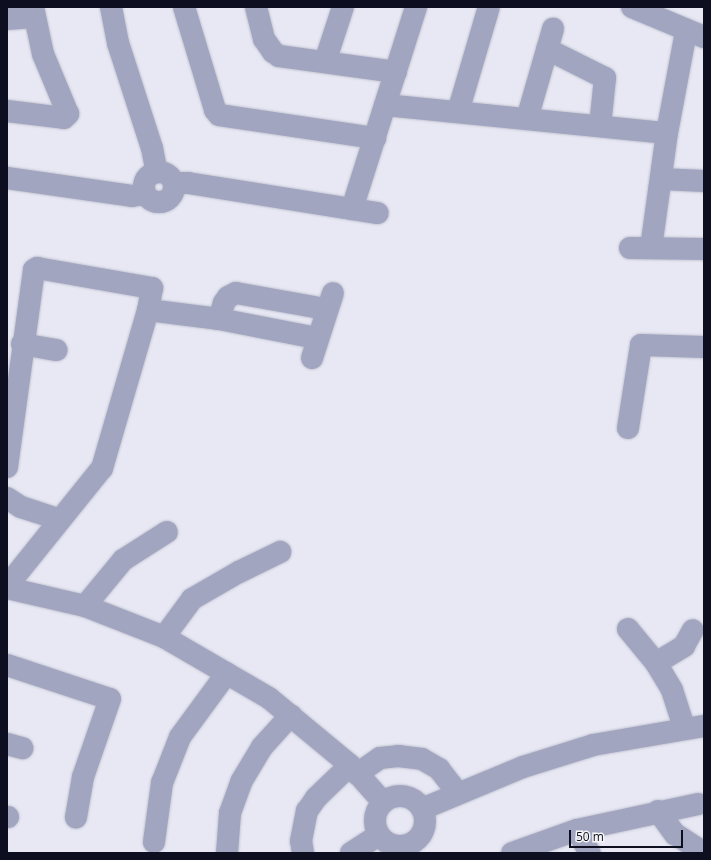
<!DOCTYPE html>
<html>
<head>
<meta charset="utf-8">
<style>
	body { margin:0 }
	#map { position:relative; width:711px; height:860px; overflow:hidden; background:#e7e8f4; font-family:"Open Sans",sans-serif }
	div>[style] { position:absolute }
	.roads { filter:drop-shadow(0 0 1px #c4c5d2) drop-shadow(0 0 1px #c4c5d2) }
	.minor>* { height:22px; margin:-11px; padding:0 11px; transform-origin:11px; border-radius:11px; background:#a2a5c0 }
	.minor>.ring { margin:-11px; padding:0; box-sizing:content-box; background:none; border:22px solid #a2a5c0; border-radius:50% }
	span { translate:-50% -50%; white-space:nowrap; text-align:center; line-height:1.15; -webkit-text-stroke:3.5px #f6f6f6; paint-order:stroke }
	.frame { position:absolute; inset:0; border:8px solid #0e0e21; pointer-events:none }
	.scale { position:absolute; left:569px; top:830px; width:114px; height:18px; box-sizing:border-box; border:2px solid #0e0e21; border-top:0; padding-left:5px; font-size:12px; line-height:14px; white-space:nowrap; color:#0e0e21; -webkit-text-stroke:3px #f6f6f6; paint-order:stroke }
</style>
</head>
<body>
<div id="map">
	<div class="roads">
		<div class="minor">
			<div style="left:111px;top:7px;width:37px;rotate:79deg"></div>
			<div style="left:118px;top:43px;width:110px;rotate:72.1deg"></div>
			<div style="left:152px;top:148px;width:25px;rotate:79deg"></div>
			<div style="left:184px;top:7px;width:108px;rotate:73.2deg"></div>
			<div style="left:215px;top:110px;width:6px;rotate:51deg"></div>
			<div style="left:219px;top:115px;width:158px;rotate:8.4deg"></div>
			<div style="left:256px;top:7px;width:33px;rotate:76deg"></div>
			<div style="left:264px;top:39px;width:16px;rotate:55deg"></div>
			<div style="left:273px;top:52px;width:7px;rotate:34deg"></div>
			<div style="left:279px;top:56px;width:118px;rotate:7.8deg"></div>
			<div style="left:632px;top:7px;width:78px;rotate:22.6deg"></div>
			<div style="left:7px;top:19px;width:27px;rotate:-4deg"></div>
			<div style="left:547px;top:49px;width:65px;rotate:26.6deg"></div>
			<div style="left:605px;top:78px;width:48px;rotate:95.9deg"></div>
			<div style="left:325px;top:62px;width:58px;rotate:-71.9deg"></div>
			<div style="left:385px;top:105px;width:283px;rotate:5.7deg"></div>
			<div style="left:7px;top:111px;width:57px;rotate:7deg"></div>
			<div style="left:64px;top:118px;width:6px;rotate:-45deg"></div>
			<div style="left:68px;top:114px;width:65px;rotate:-112.6deg"></div>
			<div style="left:43px;top:54px;width:48px;rotate:-102deg"></div>
			<div style="left:458px;top:112px;width:109px;rotate:-73.6deg"></div>
			<div style="left:527px;top:119px;width:94px;rotate:-73.9deg"></div>
			<div class="ring" style="left:144px;top:172px;width:8px;height:8px"></div>
			<div style="left:7px;top:178px;width:126px;rotate:8.2deg"></div>
			<div style="left:132px;top:196px;width:13px;rotate:-9deg"></div>
			<div style="left:661px;top:179px;width:43px;rotate:2.7deg"></div>
			<div style="left:174px;top:183px;width:14px"></div>
			<div style="left:188px;top:183px;width:192px;rotate:9deg"></div>
			<div style="left:352px;top:209px;width:212px;rotate:-72.4deg"></div>
			<div style="left:630px;top:248px;width:74px;rotate:0.8deg"></div>
			<div style="left:651px;top:248px;width:116px;rotate:-82.1deg"></div>
			<div style="left:667px;top:133px;width:104px;rotate:-79.4deg"></div>
			<div style="left:148px;top:310px;width:72px;rotate:7.2deg"></div>
			<div style="left:219px;top:319px;width:100px;rotate:11deg"></div>
			<div style="left:219px;top:319px;width:17px;rotate:-73deg"></div>
			<div style="left:224px;top:303px;width:7px;rotate:-56deg"></div>
			<div style="left:228px;top:297px;width:9px;rotate:-27deg"></div>
			<div style="left:236px;top:293px;width:91px;rotate:10.1deg"></div>
			<div style="left:22px;top:344px;width:35px;rotate:10deg"></div>
			<div style="left:312px;top:358px;width:68px;rotate:-72.1deg"></div>
			<div style="left:628px;top:428px;width:84px;rotate:-81.1deg"></div>
			<div style="left:641px;top:345px;width:63px;rotate:1.8deg"></div>
			<div style="left:7px;top:467px;width:199px;rotate:-82.2deg"></div>
			<div style="left:34px;top:270px;width:4px;rotate:-34deg"></div>
			<div style="left:37px;top:268px;width:117px;rotate:9.9deg"></div>
			<div style="left:152px;top:288px;width:22px;rotate:100deg"></div>
			<div style="left:148px;top:310px;width:165px;rotate:106.2deg"></div>
			<div style="left:102px;top:468px;width:151px;rotate:128.8deg"></div>
			<div style="left:7px;top:498px;width:17px;rotate:33deg"></div>
			<div style="left:21px;top:507px;width:40px;rotate:18deg"></div>
			<div style="left:7px;top:588px;width:80px;rotate:13deg"></div>
			<div style="left:85px;top:606px;width:85px;rotate:21.4deg"></div>
			<div style="left:164px;top:637px;width:121px;rotate:30.2deg"></div>
			<div style="left:269px;top:698px;width:105px;rotate:39.6deg"></div>
			<div style="left:350px;top:765px;width:50px;rotate:48.3deg"></div>
			<div style="left:85px;top:606px;width:60px;rotate:-50.4deg"></div>
			<div style="left:123px;top:560px;width:52px;rotate:-32.5deg"></div>
			<div style="left:628px;top:629px;width:44px;rotate:50.5deg"></div>
			<div style="left:656px;top:663px;width:31px;rotate:59deg"></div>
			<div style="left:672px;top:690px;width:40px;rotate:72deg"></div>
			<div style="left:164px;top:637px;width:47px;rotate:-53.6deg"></div>
			<div style="left:192px;top:599px;width:54px;rotate:-29.9deg"></div>
			<div style="left:239px;top:572px;width:46px;rotate:-26deg"></div>
			<div style="left:656px;top:663px;width:33px;rotate:-31deg"></div>
			<div style="left:684px;top:646px;width:18px;rotate:-61deg"></div>
			<div style="left:7px;top:665px;width:108px;rotate:18.3deg"></div>
			<div style="left:110px;top:699px;width:83px;rotate:109.1deg"></div>
			<div style="left:83px;top:777px;width:41px;rotate:99.9deg"></div>
			<div style="left:7px;top:744px;width:16px;rotate:15deg"></div>
			<div style="left:357px;top:774px;width:28px;rotate:-35deg"></div>
			<div style="left:380px;top:758px;width:18px;rotate:-6deg"></div>
			<div style="left:398px;top:756px;width:24px;rotate:7deg"></div>
			<div style="left:422px;top:759px;width:20px;rotate:30deg"></div>
			<div style="left:439px;top:769px;width:29px;rotate:52deg"></div>
			<div class="ring" style="left:375px;top:796px;width:28px;height:28px"></div>
			<div style="left:422px;top:809px;width:109px;rotate:-22.6deg"></div>
			<div style="left:523px;top:767px;width:73px;rotate:-17.4deg"></div>
			<div style="left:593px;top:745px;width:113px;rotate:-9.7deg"></div>
			<div style="left:658px;top:811px;width:29px;rotate:54deg"></div>
			<div style="left:675px;top:834px;width:35px;rotate:33deg"></div>
			<div style="left:7px;top:817px;width:1px"></div>
			<div style="left:577px;top:830px;width:26px;rotate:61deg"></div>
			<div style="left:154px;top:842px;width:60px;rotate:-82.3deg"></div>
			<div style="left:162px;top:783px;width:49px;rotate:-68.6deg"></div>
			<div style="left:180px;top:737px;width:79px;rotate:-53.7deg"></div>
			<div style="left:227px;top:853px;width:40px;rotate:-85.7deg"></div>
			<div style="left:230px;top:813px;width:33px;rotate:-70deg"></div>
			<div style="left:241px;top:782px;width:41px;rotate:-59deg"></div>
			<div style="left:262px;top:747px;width:43px;rotate:-47.8deg"></div>
			<div style="left:303px;top:853px;width:12px;rotate:-99deg"></div>
			<div style="left:301px;top:841px;width:31px;rotate:-79deg"></div>
			<div style="left:307px;top:811px;width:16px;rotate:-55deg"></div>
			<div style="left:316px;top:798px;width:47px;rotate:-44.1deg"></div>
			<div style="left:351px;top:853px;width:33px;rotate:-33deg"></div>
			<div style="left:512px;top:853px;width:69px;rotate:-19.5deg"></div>
			<div style="left:577px;top:830px;width:124px;rotate:-12.1deg"></div>
		</div>
	</div>
	<div class="frame"></div>
	<div class="scale">50 m</div>
</div>
</body>
</html>
